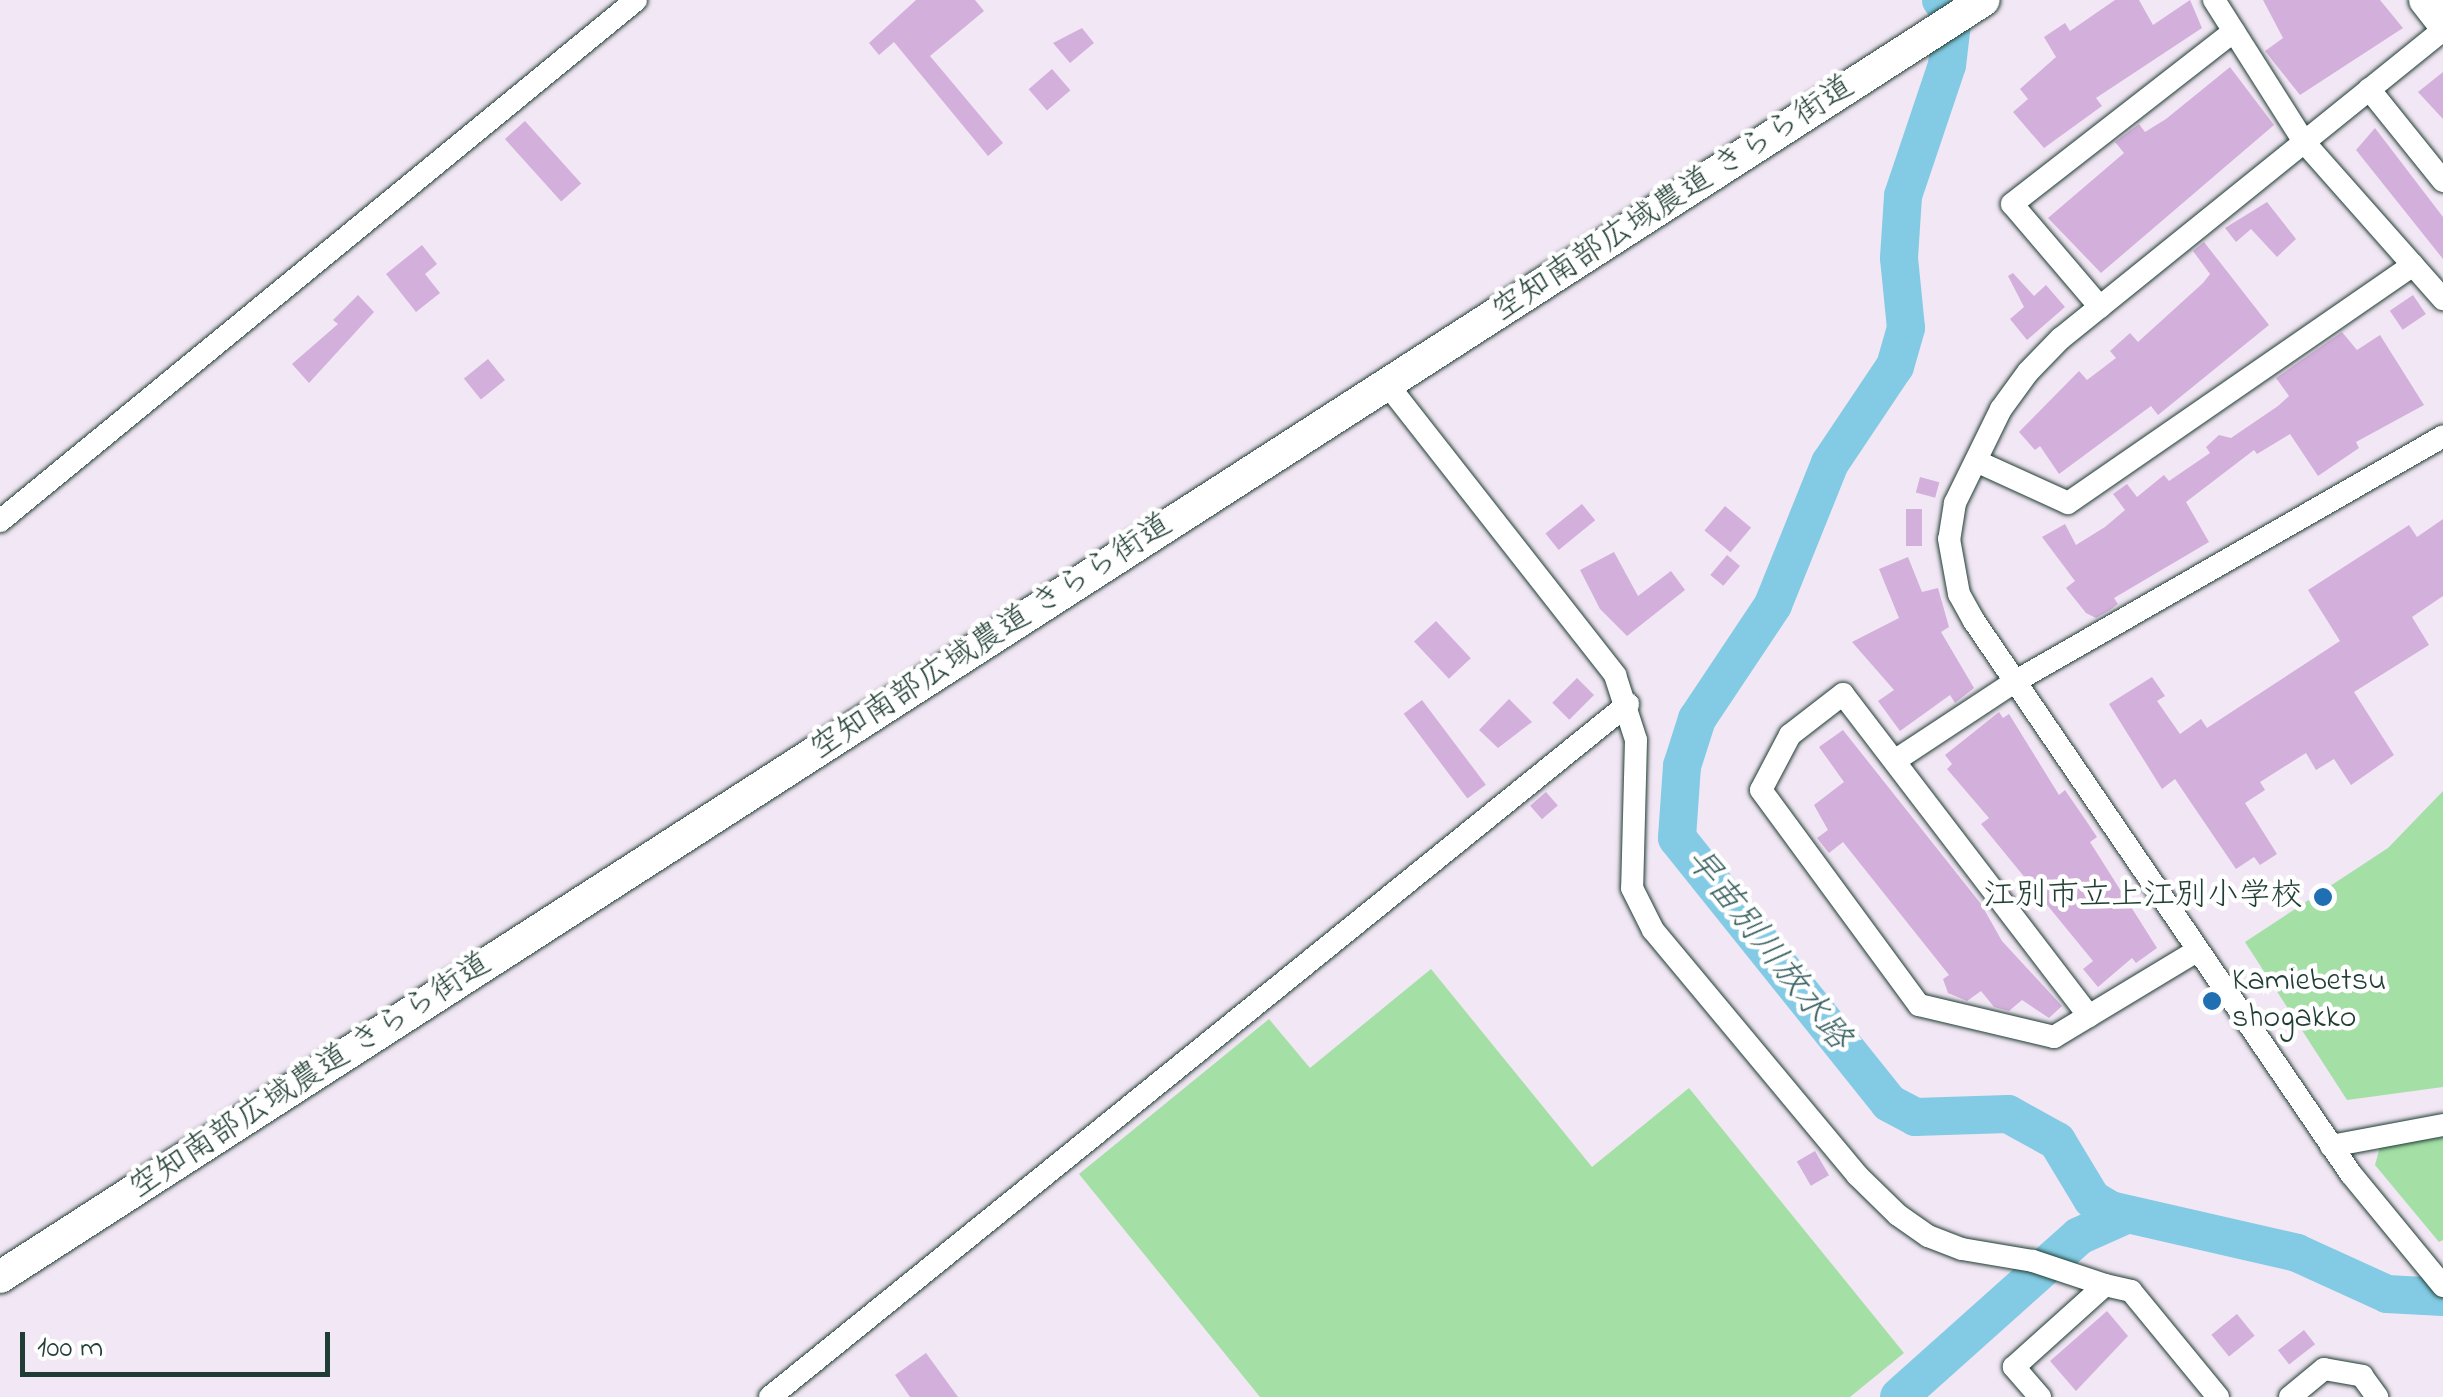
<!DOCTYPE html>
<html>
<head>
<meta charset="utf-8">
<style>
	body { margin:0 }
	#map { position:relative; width:2443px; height:1397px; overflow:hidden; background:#f2e7f4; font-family:"Indie Flower","Klee One",sans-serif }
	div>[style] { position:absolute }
	.green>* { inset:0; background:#a4dfa6 }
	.river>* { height:38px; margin:-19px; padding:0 19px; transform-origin:19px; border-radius:19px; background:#83cbe4 }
	.building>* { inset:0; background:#d3b0db; transform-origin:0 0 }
	.roads { filter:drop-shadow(0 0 2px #1f3d34) drop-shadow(0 0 2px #1f3d34) }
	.street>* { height:22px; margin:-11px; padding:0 11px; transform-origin:11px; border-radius:11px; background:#fff }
	.secondary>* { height:32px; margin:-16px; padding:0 16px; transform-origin:16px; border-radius:16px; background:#fff }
	.dots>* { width:28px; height:28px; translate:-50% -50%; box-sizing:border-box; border:5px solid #fff; border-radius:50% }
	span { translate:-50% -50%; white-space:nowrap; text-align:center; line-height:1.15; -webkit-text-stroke:9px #fff; paint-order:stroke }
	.street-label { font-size:32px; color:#1f3d34 }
	.poi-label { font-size:32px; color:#1f3d34 }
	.right { translate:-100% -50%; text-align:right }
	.left { translate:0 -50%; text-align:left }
	.water-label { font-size:35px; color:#386060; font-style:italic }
	.scale { position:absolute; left:20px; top:1332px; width:310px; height:45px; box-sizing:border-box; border:5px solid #1f3d34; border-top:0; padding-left:12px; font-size:30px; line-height:35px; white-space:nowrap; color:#1f3d34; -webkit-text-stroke:8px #fff; paint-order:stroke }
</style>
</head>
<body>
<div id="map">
	<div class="green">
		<div style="clip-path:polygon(2443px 791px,2443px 1087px,2347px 1100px,2245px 942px,2388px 848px)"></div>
		<div style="clip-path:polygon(1431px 969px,1592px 1167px,1689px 1088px,1904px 1353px,1850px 1397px,1260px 1397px,1079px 1174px,1269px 1019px,1310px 1068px)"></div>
		<div style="clip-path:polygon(2443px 1137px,2443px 1240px,2439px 1242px,2375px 1165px,2380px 1147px)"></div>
	</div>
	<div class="river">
		<div style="left:1941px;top:0;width:19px;rotate:51deg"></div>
		<div style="left:1953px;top:15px;width:50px;rotate:96.8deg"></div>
		<div style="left:1947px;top:65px;width:138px;rotate:108.6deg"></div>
		<div style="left:1903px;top:196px;width:62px;rotate:93.7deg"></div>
		<div style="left:1899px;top:258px;width:70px;rotate:84.3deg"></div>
		<div style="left:1906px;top:328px;width:40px;rotate:106deg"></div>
		<div style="left:1895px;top:366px;width:117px;rotate:123.8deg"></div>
		<div style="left:1830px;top:463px;width:153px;rotate:111.9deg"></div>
		<div style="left:1773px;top:605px;width:137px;rotate:123.7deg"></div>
		<div style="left:1697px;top:719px;width:49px;rotate:107.7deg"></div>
		<div style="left:1682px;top:766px;width:72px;rotate:94deg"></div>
		<div style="left:1677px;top:838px;width:339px;rotate:51.3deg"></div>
		<div style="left:1889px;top:1103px;width:30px;rotate:28deg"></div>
		<div style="left:1915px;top:1117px;width:93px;rotate:-1.8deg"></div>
		<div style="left:2008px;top:1114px;width:56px;rotate:28.9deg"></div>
		<div style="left:2057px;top:1141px;width:68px;rotate:58.9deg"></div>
		<div style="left:2092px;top:1199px;width:21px;rotate:31deg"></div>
		<div style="left:2110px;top:1210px;width:192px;rotate:12.9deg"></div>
		<div style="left:2297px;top:1253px;width:99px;rotate:24.5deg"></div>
		<div style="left:2387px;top:1294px;width:56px;rotate:3.1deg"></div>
		<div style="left:1899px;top:1397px;width:241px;rotate:-41.8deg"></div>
		<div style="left:2079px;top:1236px;width:51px;rotate:-24.1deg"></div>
	</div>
	<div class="building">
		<div style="clip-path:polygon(916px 0,975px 0,984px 11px,930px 56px,1003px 143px,988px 156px,894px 42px,879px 55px,869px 43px)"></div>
		<div style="clip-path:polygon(2115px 0,2139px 0,2153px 25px,2190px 0,2202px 28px,2096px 98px,2102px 106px,2044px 148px,2013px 112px,2028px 99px,2020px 89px,2056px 57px,2044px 37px,2065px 23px,2070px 31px)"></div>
		<div style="clip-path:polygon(2263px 0,2380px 0,2403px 28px,2300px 95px,2265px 51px,2283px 38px)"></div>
		<div style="clip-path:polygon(1082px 28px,1094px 43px,1070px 63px,1053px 43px)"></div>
		<div style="clip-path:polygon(2230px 67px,2274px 125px,2101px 273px,2048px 218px,2124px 153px,2115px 142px,2139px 124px,2145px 132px,2166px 119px)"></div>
		<div style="left:1052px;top:69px;width:28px;height:31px;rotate:49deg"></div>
		<div style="clip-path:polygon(2443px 72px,2443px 119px,2418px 92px)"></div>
		<div style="left:525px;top:121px;width:84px;height:27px;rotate:48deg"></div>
		<div style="clip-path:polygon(2375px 128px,2443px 217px,2443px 259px,2356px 150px)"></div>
		<div style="clip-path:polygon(2267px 202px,2296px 239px,2277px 257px,2251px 229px,2236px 242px,2225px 228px)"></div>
		<div style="clip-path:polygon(2204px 242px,2269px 325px,2158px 415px,2151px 406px,2059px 474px,2040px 446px,2035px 450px,2019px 432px,2079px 371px,2087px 380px,2116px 358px,2110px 351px,2130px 333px,2138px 342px,2203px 283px,2210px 274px,2193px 251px)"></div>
		<div style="clip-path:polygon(422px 245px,437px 264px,425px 274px,440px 293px,416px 312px,386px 274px)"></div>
		<div style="clip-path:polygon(2013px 273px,2034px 296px,2046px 285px,2065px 307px,2027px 340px,2010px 319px,2024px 307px,2008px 276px)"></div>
		<div style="clip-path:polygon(358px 295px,374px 312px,309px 383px,292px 364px,338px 324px,333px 320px)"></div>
		<div style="left:2413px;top:295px;width:23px;height:28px;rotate:56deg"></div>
		<div style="clip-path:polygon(2342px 332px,2357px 350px,2380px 335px,2424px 405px,2356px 442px,2359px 448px,2318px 476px,2290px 434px,2257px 454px,2254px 450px,2186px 502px,2209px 542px,2114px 598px,2118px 604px,2110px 610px,2096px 618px,2086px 613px,2066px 588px,2075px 581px,2042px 537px,2065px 524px,2076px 545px,2105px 527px,2125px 510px,2113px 494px,2127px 484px,2137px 497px,2164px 475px,2169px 481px,2210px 453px,2206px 447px,2219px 435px,2231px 438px,2278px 406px,2289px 396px,2276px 378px)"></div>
		<div style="left:488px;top:359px;width:27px;height:31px;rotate:51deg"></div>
		<div style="left:1920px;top:477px;width:20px;height:16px;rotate:15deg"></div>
		<div style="left:1582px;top:504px;width:21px;height:47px;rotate:51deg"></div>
		<div style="left:1725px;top:506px;width:34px;height:32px;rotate:40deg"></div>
		<div style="left:1906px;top:509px;width:16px;height:37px"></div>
		<div style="clip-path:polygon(2443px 519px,2443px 596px,2412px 617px,2429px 645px,2354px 692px,2394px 755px,2351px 785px,2334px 759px,2316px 770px,2306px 753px,2260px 782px,2265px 790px,2245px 803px,2277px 854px,2260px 865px,2254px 857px,2236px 869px,2175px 779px,2162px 789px,2109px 704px,2152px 677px,2165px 696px,2157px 701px,2180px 734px,2201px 719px,2207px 728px,2340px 641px,2308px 590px,2409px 525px,2417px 537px)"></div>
		<div style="clip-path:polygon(1614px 552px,1638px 596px,1671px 571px,1685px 590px,1627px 636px,1600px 609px,1580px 570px)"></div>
		<div style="left:1727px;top:555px;width:17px;height:26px;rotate:40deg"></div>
		<div style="clip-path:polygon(1908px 557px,1922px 592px,1938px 588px,1949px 627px,1941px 632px,1974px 688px,1955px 703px,1950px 695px,1900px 731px,1878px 701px,1894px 690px,1852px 642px,1899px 618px,1879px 569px)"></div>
		<div style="left:1436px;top:621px;width:51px;height:30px;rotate:47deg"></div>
		<div style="left:1577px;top:678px;width:24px;height:35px;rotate:45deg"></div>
		<div style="clip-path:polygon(1509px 699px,1532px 722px,1498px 748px,1479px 730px)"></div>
		<div style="left:1422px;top:700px;width:106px;height:23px;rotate:53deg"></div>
		<div style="clip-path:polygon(1999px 712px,2003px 718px,2009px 714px,2059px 795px,2065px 790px,2087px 822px,2097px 837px,2090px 842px,2157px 948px,2136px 963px,2132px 958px,2098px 987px,2083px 969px,2093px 961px,1981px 824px,1989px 818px,1947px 769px,1952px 764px,1945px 755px)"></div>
		<div style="clip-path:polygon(1843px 730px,1981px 904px,2002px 941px,2062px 1006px,2049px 1018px,2022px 1000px,2009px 1011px,1994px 1007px,1981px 991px,1967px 1001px,1948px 993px,1943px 979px,1949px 975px,1843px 842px,1829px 853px,1817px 838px,1828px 830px,1814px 805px,1844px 782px,1819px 747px)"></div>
		<div style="left:1546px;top:792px;width:18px;height:21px;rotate:49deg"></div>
		<div style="left:1815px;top:1151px;width:28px;height:21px;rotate:60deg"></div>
		<div style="clip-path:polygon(2107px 1311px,2128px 1336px,2076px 1391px,2050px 1361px)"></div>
		<div style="left:2237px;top:1314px;width:28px;height:33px;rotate:51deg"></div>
		<div style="left:2304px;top:1330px;width:18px;height:33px;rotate:52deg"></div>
		<div style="clip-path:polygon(926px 1353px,958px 1397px,910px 1397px,895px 1375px)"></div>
	</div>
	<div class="roads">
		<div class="street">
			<div style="left:2214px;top:0;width:168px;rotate:57.6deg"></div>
			<div style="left:2304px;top:142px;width:210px;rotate:48.5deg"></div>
			<div style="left:2443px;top:30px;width:491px;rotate:141.1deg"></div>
			<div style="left:2061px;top:338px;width:47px;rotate:134.1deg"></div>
			<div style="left:2028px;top:372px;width:46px;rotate:126.1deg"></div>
			<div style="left:2001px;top:409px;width:105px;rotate:116.1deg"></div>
			<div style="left:1955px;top:503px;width:36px;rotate:99deg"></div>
			<div style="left:1949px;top:539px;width:56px;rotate:79.7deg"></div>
			<div style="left:1959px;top:594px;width:31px;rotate:61deg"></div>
			<div style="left:1974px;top:621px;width:669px;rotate:55.72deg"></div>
			<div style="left:2351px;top:1174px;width:145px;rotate:50.6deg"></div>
			<div style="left:2369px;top:89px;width:118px;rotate:51.2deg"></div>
			<div style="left:2100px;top:307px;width:135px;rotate:-130.5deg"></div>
			<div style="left:2012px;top:204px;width:281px;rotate:-37.9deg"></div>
			<div style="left:1387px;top:384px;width:370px;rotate:51.9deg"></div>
			<div style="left:1615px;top:675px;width:68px;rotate:72.1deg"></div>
			<div style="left:1636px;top:740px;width:148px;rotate:91.5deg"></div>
			<div style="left:1632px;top:888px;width:47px;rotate:63.4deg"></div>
			<div style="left:1653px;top:930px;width:319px;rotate:50.2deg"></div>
			<div style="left:1857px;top:1175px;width:57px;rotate:44.3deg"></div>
			<div style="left:1898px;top:1215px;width:37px;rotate:35deg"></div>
			<div style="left:1928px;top:1236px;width:36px;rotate:21deg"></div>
			<div style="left:1962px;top:1249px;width:72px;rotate:9.6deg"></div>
			<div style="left:2033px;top:1261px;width:76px;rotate:18.4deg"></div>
			<div style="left:1976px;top:461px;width:101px;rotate:24.5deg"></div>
			<div style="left:2068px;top:503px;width:419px;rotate:-34.6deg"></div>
			<div style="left:0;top:521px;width:822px;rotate:-39.32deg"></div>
			<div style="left:1896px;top:760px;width:144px;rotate:-33.4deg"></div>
			<div style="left:2016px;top:681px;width:492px;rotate:-29.8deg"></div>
			<div style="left:2089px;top:1016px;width:405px;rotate:-127.4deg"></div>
			<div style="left:1843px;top:694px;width:67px;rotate:142.3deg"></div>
			<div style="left:1790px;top:735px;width:62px;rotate:117.8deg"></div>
			<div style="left:1761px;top:790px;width:267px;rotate:53.7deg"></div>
			<div style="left:1919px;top:1005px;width:139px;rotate:13.3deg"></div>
			<div style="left:2054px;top:1037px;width:168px;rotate:-31.1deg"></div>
			<div style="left:2331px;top:1146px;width:114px;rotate:-10.6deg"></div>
			<div style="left:770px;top:1397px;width:1103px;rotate:-38.93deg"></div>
			<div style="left:2040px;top:1397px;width:40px;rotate:-131deg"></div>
			<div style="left:2014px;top:1367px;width:122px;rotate:-42deg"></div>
			<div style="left:2105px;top:1285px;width:27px;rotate:13deg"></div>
			<div style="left:2131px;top:1291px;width:137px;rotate:50.6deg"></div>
			<div style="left:2290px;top:1397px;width:44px;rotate:-39.5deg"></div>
			<div style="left:2324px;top:1369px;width:39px;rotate:10deg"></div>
			<div style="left:2362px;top:1376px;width:26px;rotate:54deg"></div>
		</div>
		<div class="secondary">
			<div style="left:2425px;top:0;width:29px;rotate:52deg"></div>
			<div style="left:0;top:1277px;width:2359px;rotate:-32.77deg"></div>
		</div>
	</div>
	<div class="dots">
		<div style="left:2323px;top:897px;background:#1f6fb2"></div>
		<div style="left:2212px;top:1001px;background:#1f6fb2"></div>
	</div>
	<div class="street-label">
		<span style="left:1674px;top:200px;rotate:-33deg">空知南部広域農道 きらら街道</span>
		<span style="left:992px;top:638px;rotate:-33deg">空知南部広域農道 きらら街道</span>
		<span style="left:311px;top:1077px;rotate:-33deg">空知南部広域農道 きらら街道</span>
	</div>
	<div class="poi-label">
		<span class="right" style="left:2303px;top:897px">江別市立上江別小学校</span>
		<span class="left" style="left:2232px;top:1001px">Kamiebetsu<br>shogakko</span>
	</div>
	<div class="water-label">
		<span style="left:1767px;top:950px;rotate:52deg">早苗別川放水路</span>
	</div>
	<div class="scale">100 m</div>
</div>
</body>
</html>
